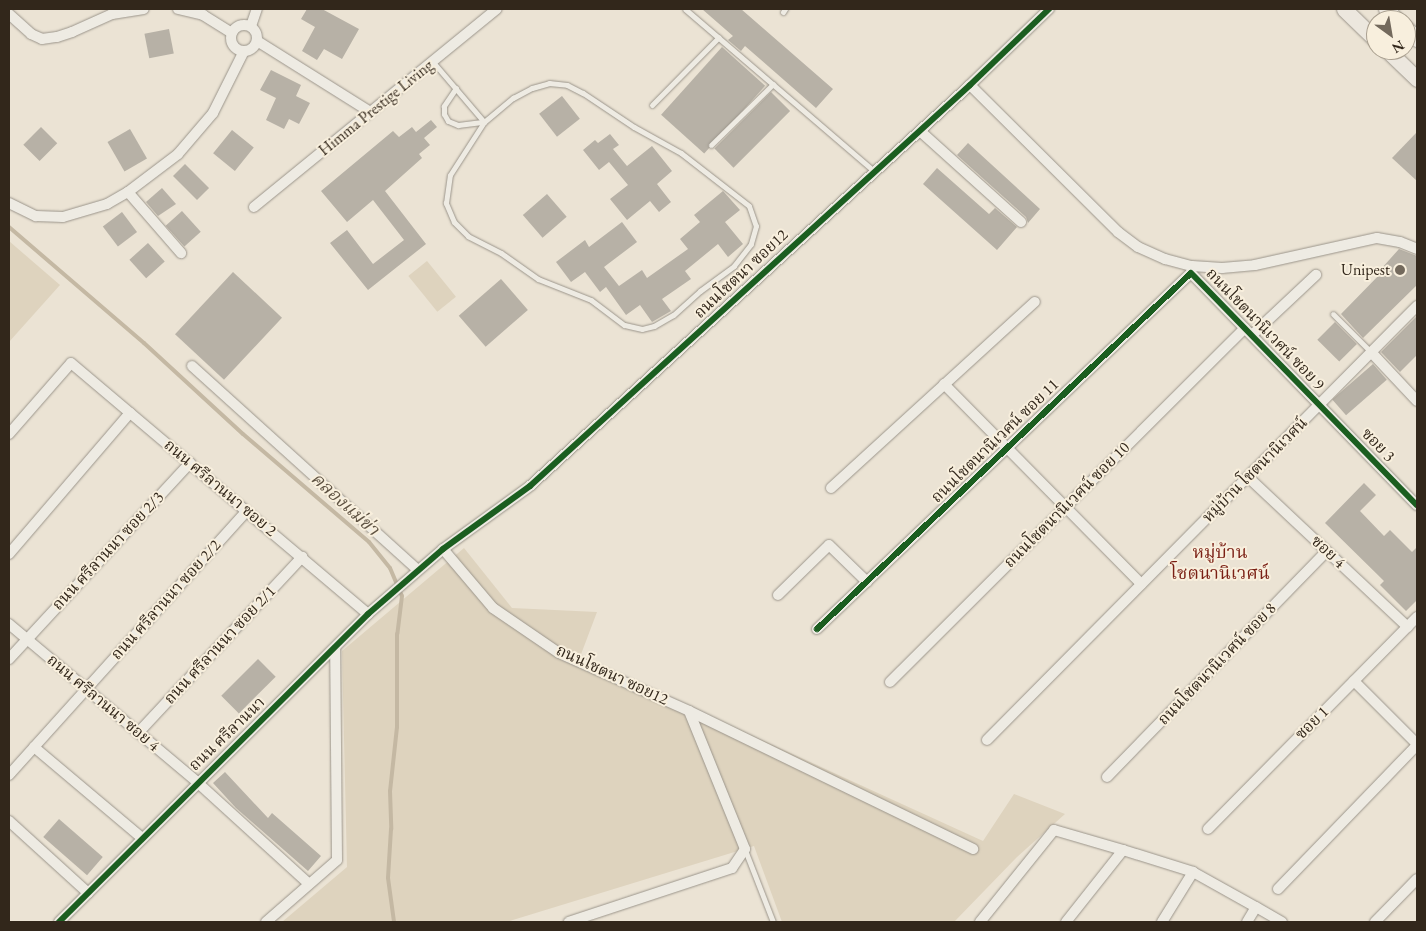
<!DOCTYPE html>
<html>
<head>
<meta charset="utf-8">
<style>
	body { margin:0 }
	#map { position:relative; width:1426px; height:931px; overflow:hidden; background:#ebe3d4; font-family:"EB Garamond","Noto Serif Thai",serif }
	div>[style] { position:absolute }
	.green>* { inset:0; background:#ded3be; transform-origin:0 0 }
	.stream>* { height:4px; margin:-2px; padding:0 2px; transform-origin:2px; border-radius:2px; background:#c4b8a3 }
	.building>* { inset:0; background:#b7b1a6; transform-origin:0 0 }
	.roads { filter:drop-shadow(0 0 1px #9b958b) drop-shadow(0 0 1px #9b958b) }
	.lane>* { height:5px; margin:-2.5px; padding:0 2.5px; transform-origin:2.5px; border-radius:2.5px; background:#eeebe3 }
	.street>* { height:10px; margin:-5px; padding:0 5px; transform-origin:5px; border-radius:5px; background:#eeebe3 }
	.street>.ring { margin:-5px; padding:0; box-sizing:content-box; background:none; border:10px solid #eeebe3; border-radius:50% }
	.primary>* { height:15px; margin:-7.5px; padding:0 7.5px; transform-origin:7.5px; border-radius:7.5px; background:#ece7de }
	.cycleway>* { height:6px; margin:-3px; padding:0 3px; transform-origin:3px; border-radius:3px; background:#1b5e20 }
	.dots>* { width:14px; height:14px; translate:-50% -50%; box-sizing:border-box; border:2px solid #f8efdd; border-radius:50% }
	span { translate:-50% -50%; white-space:nowrap; text-align:center; line-height:1.15; -webkit-text-stroke:4px #f8efdd; paint-order:stroke }
	.street-label { font-size:16px; color:#32271b }
	.poi-label { font-size:16px; color:#32271b }
	.right { translate:-100% -50%; text-align:right }
	.water-label { font-size:18px; color:#5f5343; font-style:italic }
	.neighbourhood-label { font-size:18px; color:#7a1f14 }
	.frame { position:absolute; inset:0; border:10px solid #32271b; pointer-events:none }
	.north { position:absolute; left:1366px; top:10px; width:50px; height:50px; box-sizing:border-box; background:#f8efdd; border:1px solid #a99f8f; border-radius:50%; rotate:148deg; font-size:14px; font-weight:700; line-height:20px; text-align:center; color:#32271b }
	.north::after { content:''; display:block; margin:auto; width:18px; height:22px; background:#73695c; clip-path:polygon(50% 0,100% 100%,50% 72%,0 100%) }
</style>
</head>
<body>
<div id="map">
	<div class="green">
		<div style="clip-path:polygon(9px 241px,60px 285px,9px 342px)"></div>
		<div style="left:427px;top:261px;width:46px;height:24px;rotate:51deg"></div>
		<div style="clip-path:polygon(464px 548px,512px 608px,597px 612px,580px 657px,983px 841px,1014px 794px,1065px 814px,1017px 857px,954px 922px,782px 922px,754px 846px,506px 922px,282px 922px,347px 867px,342px 651px)"></div>
	</div>
	<div class="stream">
		<div style="left:9px;top:227px;width:178px;rotate:40.7deg"></div>
		<div style="left:144px;top:343px;width:134px;rotate:42.6deg"></div>
		<div style="left:243px;top:434px;width:166px;rotate:40.6deg"></div>
		<div style="left:369px;top:542px;width:33px;rotate:51deg"></div>
		<div style="left:390px;top:568px;width:30px;rotate:67deg"></div>
		<div style="left:402px;top:596px;width:38px;rotate:97deg"></div>
		<div style="left:397px;top:634px;width:93px;rotate:90deg"></div>
		<div style="left:397px;top:727px;width:64px;rotate:96.2deg"></div>
		<div style="left:390px;top:791px;width:38px;rotate:88deg"></div>
		<div style="left:391px;top:829px;width:49px;rotate:93.5deg"></div>
		<div style="left:388px;top:878px;width:44px;rotate:82.2deg"></div>
	</div>
	<div class="building">
		<div style="clip-path:polygon(307px 9px,322px 9px,359px 29px,342px 59px,324px 49px,317px 60px,302px 51px,315px 27px,301px 19px)"></div>
		<div style="clip-path:polygon(702px 9px,741px 9px,833px 89px,816px 108px,745px 46px,741px 51px,728px 40px,733px 36px)"></div>
		<div style="left:169px;top:29px;width:25px;height:25px;rotate:79deg"></div>
		<div style="left:722px;top:47px;width:58px;height:91px;rotate:42deg"></div>
		<div style="clip-path:polygon(271px 70px,301px 85px,296px 96px,310px 103px,299px 124px,289px 119px,284px 129px,266px 120px,276px 98px,260px 90px)"></div>
		<div style="left:771px;top:92px;width:27px;height:80px;rotate:45deg"></div>
		<div style="left:562px;top:96px;width:29px;height:29px;rotate:52deg"></div>
		<div style="clip-path:polygon(431px 120px,437px 127px,424px 138px,430px 145px,419px 154px,422px 158px,385px 191px,426px 244px,368px 290px,330px 243px,347px 230px,373px 264px,404px 240px,373px 200px,347px 222px,321px 191px,393px 131px,399px 137px,412px 127px,416px 132px)"></div>
		<div style="left:41px;top:127px;width:23px;height:25px;rotate:45deg"></div>
		<div style="left:130px;top:129px;width:34px;height:26px;rotate:60deg"></div>
		<div style="left:232px;top:130px;width:28px;height:30px;rotate:39deg"></div>
		<div style="clip-path:polygon(1417px 132px,1417px 181px,1392px 158px)"></div>
		<div style="clip-path:polygon(610px 134px,619px 145px,613px 149px,627px 166px,652px 146px,672px 171px,657px 184px,671px 202px,659px 212px,650px 201px,627px 220px,610px 199px,628px 185px,609px 162px,599px 170px,583px 150px,595px 140px,598px 143px)"></div>
		<div style="clip-path:polygon(968px 143px,1040px 209px,1028px 223px,1026px 217px,957px 155px)"></div>
		<div style="left:185px;top:164px;width:34px;height:17px;rotate:45deg"></div>
		<div style="clip-path:polygon(937px 168px,989px 214px,995px 208px,1017px 227px,997px 250px,923px 184px)"></div>
		<div style="clip-path:polygon(162px 188px,176px 204px,158px 216px,146px 202px)"></div>
		<div style="clip-path:polygon(723px 191px,740px 210px,725px 222px,743px 244px,728px 257px,718px 244px,685px 271px,691px 279px,662px 299px,671px 311px,652px 322px,640px 305px,626px 315px,606px 287px,600px 292px,585px 272px,571px 282px,556px 262px,585px 240px,589px 247px,622px 222px,637px 242px,604px 267px,619px 286px,642px 270px,647px 278px,688px 249px,680px 239px,700px 222px,694px 215px)"></div>
		<div style="left:547px;top:194px;width:30px;height:32px;rotate:49deg"></div>
		<div style="left:182px;top:211px;width:28px;height:22px;rotate:48deg"></div>
		<div style="left:122px;top:212px;width:25px;height:24px;rotate:53deg"></div>
		<div style="left:148px;top:243px;width:25px;height:25px;rotate:48deg"></div>
		<div style="clip-path:polygon(1399px 249px,1417px 256px,1417px 285px,1363px 338px,1341px 314px,1383px 271px,1381px 269px)"></div>
		<div style="left:233px;top:272px;width:67px;height:85px;rotate:43deg"></div>
		<div style="left:501px;top:279px;width:41px;height:56px;rotate:49deg"></div>
		<div style="clip-path:polygon(1417px 316px,1417px 355px,1400px 372px,1381px 352px)"></div>
		<div style="left:1335px;top:322px;width:31px;height:25px;rotate:45deg"></div>
		<div style="left:1373px;top:364px;width:21px;height:54px;rotate:49deg"></div>
		<div style="clip-path:polygon(1364px 483px,1376px 495px,1360px 511px,1384px 536px,1390px 530px,1412px 552px,1417px 547px,1417px 600px,1406px 611px,1380px 585px,1384px 581px,1325px 523px)"></div>
		<div style="left:258px;top:659px;width:25px;height:52px;rotate:45deg"></div>
		<div style="clip-path:polygon(225px 772px,268px 818px,272px 813px,321px 856px,308px 871px,236px 808px,213px 783px)"></div>
		<div style="left:59px;top:819px;width:58px;height:24px;rotate:41deg"></div>
	</div>
	<div class="roads">
		<div class="lane">
			<div style="left:685px;top:9px;width:249px;rotate:40.6deg"></div>
			<div style="left:783px;top:12px;width:4px;rotate:-56deg"></div>
			<div style="left:433px;top:62px;width:79px;rotate:49.6deg"></div>
			<div style="left:456px;top:88px;width:22px;rotate:124deg"></div>
			<div style="left:444px;top:106px;width:8px;rotate:90deg"></div>
			<div style="left:444px;top:114px;width:8px;rotate:60deg"></div>
			<div style="left:448px;top:121px;width:11px;rotate:22deg"></div>
			<div style="left:458px;top:125px;width:26px;rotate:-7deg"></div>
			<div style="left:484px;top:122px;width:38px;rotate:-40deg"></div>
			<div style="left:513px;top:98px;width:21px;rotate:-28deg"></div>
			<div style="left:532px;top:88px;width:18px;rotate:-16deg"></div>
			<div style="left:549px;top:83px;width:18px;rotate:6deg"></div>
			<div style="left:567px;top:85px;width:18px;rotate:27deg"></div>
			<div style="left:583px;top:93px;width:61px;rotate:33.7deg"></div>
			<div style="left:634px;top:127px;width:54px;rotate:29deg"></div>
			<div style="left:681px;top:153px;width:86px;rotate:37.9deg"></div>
			<div style="left:749px;top:206px;width:21px;rotate:71deg"></div>
			<div style="left:756px;top:226px;width:19px;rotate:106deg"></div>
			<div style="left:751px;top:244px;width:28px;rotate:128deg"></div>
			<div style="left:734px;top:266px;width:42px;rotate:143.7deg"></div>
			<div style="left:700px;top:291px;width:36px;rotate:138deg"></div>
			<div style="left:673px;top:315px;width:22px;rotate:150deg"></div>
			<div style="left:654px;top:326px;width:12px;rotate:166deg"></div>
			<div style="left:642px;top:329px;width:18px;rotate:-167deg"></div>
			<div style="left:624px;top:325px;width:41px;rotate:-142.9deg"></div>
			<div style="left:591px;top:300px;width:57px;rotate:-158.4deg"></div>
			<div style="left:538px;top:279px;width:45px;rotate:-144.9deg"></div>
			<div style="left:501px;top:253px;width:37px;rotate:-153deg"></div>
			<div style="left:468px;top:236px;width:20px;rotate:-135deg"></div>
			<div style="left:454px;top:222px;width:21px;rotate:-113deg"></div>
			<div style="left:446px;top:203px;width:28px;rotate:-82deg"></div>
			<div style="left:450px;top:175px;width:63px;rotate:-57.3deg"></div>
			<div style="left:652px;top:105px;width:95px;rotate:-45.4deg"></div>
			<div style="left:711px;top:145px;width:87px;rotate:-44.5deg"></div>
			<div style="left:1333px;top:314px;width:54px;rotate:45deg"></div>
			<div style="left:745px;top:850px;width:77px;rotate:68.7deg"></div>
		</div>
		<div class="street">
			<div style="left:178px;top:9px;width:26px;rotate:13deg"></div>
			<div style="left:203px;top:15px;width:34px;rotate:32deg"></div>
			<div style="left:9px;top:14px;width:30px;rotate:42deg"></div>
			<div style="left:31px;top:34px;width:12px;rotate:24deg"></div>
			<div style="left:42px;top:39px;width:15px;rotate:-8deg"></div>
			<div style="left:57px;top:37px;width:16px;rotate:-18deg"></div>
			<div style="left:72px;top:32px;width:44px;rotate:-24.2deg"></div>
			<div style="left:112px;top:14px;width:32px;rotate:-9deg"></div>
			<div class="ring" style="left:231px;top:25px;width:16px;height:16px"></div>
			<div style="left:251px;top:26px;width:18px;rotate:-71deg"></div>
			<div style="left:257px;top:41px;width:133px;rotate:32.1deg"></div>
			<div style="left:970px;top:85px;width:209px;rotate:44.8deg"></div>
			<div style="left:1118px;top:232px;width:25px;rotate:37deg"></div>
			<div style="left:1138px;top:247px;width:30px;rotate:24deg"></div>
			<div style="left:1165px;top:259px;width:28px;rotate:15deg"></div>
			<div style="left:1192px;top:266px;width:30px;rotate:4deg"></div>
			<div style="left:1222px;top:268px;width:33px;rotate:-5deg"></div>
			<div style="left:1255px;top:265px;width:125px;rotate:-12.5deg"></div>
			<div style="left:1377px;top:238px;width:23px;rotate:10deg"></div>
			<div style="left:1400px;top:242px;width:18px;rotate:22deg"></div>
			<div style="left:920px;top:131px;width:136px;rotate:42deg"></div>
			<div style="left:128px;top:192px;width:81px;rotate:49deg"></div>
			<div style="left:9px;top:203px;width:30px;rotate:26deg"></div>
			<div style="left:36px;top:216px;width:27px;rotate:2deg"></div>
			<div style="left:63px;top:217px;width:46px;rotate:-16.5deg"></div>
			<div style="left:107px;top:204px;width:24px;rotate:-30deg"></div>
			<div style="left:128px;top:192px;width:63px;rotate:-37.2deg"></div>
			<div style="left:178px;top:154px;width:54px;rotate:-49.5deg"></div>
			<div style="left:213px;top:113px;width:69px;rotate:-63.4deg"></div>
			<div style="left:254px;top:207px;width:313px;rotate:-39.2deg"></div>
			<div style="left:1252px;top:335px;width:88px;rotate:-43.2deg"></div>
			<div style="left:1371px;top:352px;width:67px;rotate:46.8deg"></div>
			<div style="left:192px;top:366px;width:304px;rotate:42.1deg"></div>
			<div style="left:944px;top:384px;width:281px;rotate:45.4deg"></div>
			<div style="left:9px;top:434px;width:94px;rotate:-48.9deg"></div>
			<div style="left:71px;top:363px;width:389px;rotate:40.2deg"></div>
			<div style="left:1248px;top:477px;width:219px;rotate:43.2deg"></div>
			<div style="left:831px;top:488px;width:276px;rotate:-42.4deg"></div>
			<div style="left:443px;top:549px;width:77px;rotate:49.7deg"></div>
			<div style="left:493px;top:608px;width:80px;rotate:34.3deg"></div>
			<div style="left:559px;top:653px;width:142px;rotate:24deg"></div>
			<div style="left:689px;top:711px;width:149px;rotate:67.9deg"></div>
			<div style="left:745px;top:849px;width:23px;rotate:124deg"></div>
			<div style="left:732px;top:868px;width:172px;rotate:161.7deg"></div>
			<div style="left:9px;top:554px;width:186px;rotate:-49.4deg"></div>
			<div style="left:778px;top:595px;width:71px;rotate:-44.4deg"></div>
			<div style="left:829px;top:545px;width:53px;rotate:44.2deg"></div>
			<div style="left:9px;top:624px;width:246px;rotate:40deg"></div>
			<div style="left:197px;top:782px;width:151px;rotate:42.3deg"></div>
			<div style="left:817px;top:629px;width:516px;rotate:-43.59deg"></div>
			<div style="left:1191px;top:273px;width:324px;rotate:45.8deg"></div>
			<div style="left:9px;top:659px;width:267px;rotate:-47.3deg"></div>
			<div style="left:1354px;top:681px;width:89px;rotate:45deg"></div>
			<div style="left:890px;top:682px;width:501px;rotate:-44.92deg"></div>
			<div style="left:689px;top:711px;width:316px;rotate:25.9deg"></div>
			<div style="left:138px;top:733px;width:241px;rotate:-47deg"></div>
			<div style="left:987px;top:740px;width:611px;rotate:-45.27deg"></div>
			<div style="left:34px;top:747px;width:141px;rotate:40.1deg"></div>
			<div style="left:9px;top:775px;width:355px;rotate:-48deg"></div>
			<div style="left:1107px;top:777px;width:315px;rotate:-45.8deg"></div>
			<div style="left:9px;top:821px;width:107px;rotate:42.3deg"></div>
			<div style="left:1208px;top:829px;width:298px;rotate:-45.4deg"></div>
			<div style="left:1278px;top:889px;width:200px;rotate:-46deg"></div>
			<div style="left:59px;top:922px;width:436px;rotate:-44.9deg"></div>
			<div style="left:368px;top:614px;width:99px;rotate:-40.9deg"></div>
			<div style="left:443px;top:549px;width:107px;rotate:-35.9deg"></div>
			<div style="left:530px;top:486px;width:595px;rotate:-42.34deg"></div>
			<div style="left:970px;top:85px;width:110px;rotate:-43.9deg"></div>
			<div style="left:266px;top:922px;width:94px;rotate:-41.1deg"></div>
			<div style="left:337px;top:860px;width:212px;rotate:-90.5deg"></div>
			<div style="left:980px;top:922px;width:118px;rotate:-51.2deg"></div>
			<div style="left:1054px;top:830px;width:72px;rotate:16.2deg"></div>
			<div style="left:1066px;top:922px;width:92px;rotate:-51.6deg"></div>
			<div style="left:1123px;top:850px;width:73px;rotate:17.4deg"></div>
			<div style="left:1193px;top:872px;width:72px;rotate:29.1deg"></div>
			<div style="left:1162px;top:922px;width:59px;rotate:-58.2deg"></div>
			<div style="left:1247px;top:922px;width:17px;rotate:-59deg"></div>
			<div style="left:1256px;top:907px;width:30px;rotate:30deg"></div>
			<div style="left:1375px;top:922px;width:60px;rotate:-45.7deg"></div>
		</div>
		<div class="primary">
			<div style="left:1344px;top:9px;width:45px;rotate:44.1deg"></div>
			<div style="left:1386px;top:9px;width:16px;rotate:45deg"></div>
			<div style="left:1406px;top:28px;width:16px;rotate:45deg"></div>
			<div style="left:1387px;top:50px;width:42px;rotate:44deg"></div>
		</div>
	</div>
	<div class="cycleway">
		<div style="left:817px;top:629px;width:516px;rotate:-43.59deg"></div>
		<div style="left:1191px;top:273px;width:324px;rotate:45.8deg"></div>
		<div style="left:59px;top:922px;width:436px;rotate:-44.9deg"></div>
		<div style="left:368px;top:614px;width:99px;rotate:-40.9deg"></div>
		<div style="left:443px;top:549px;width:107px;rotate:-35.9deg"></div>
		<div style="left:530px;top:486px;width:595px;rotate:-42.34deg"></div>
		<div style="left:970px;top:85px;width:110px;rotate:-43.9deg"></div>
	</div>
	<div class="dots">
		<div style="left:1400px;top:270px;background:#73695c"></div>
	</div>
	<div class="street-label">
		<span style="left:376px;top:108px;rotate:-39deg">Himma Prestige Living</span>
		<span style="left:741px;top:274px;rotate:-43deg">ถนนโชตนา ซอย12</span>
		<span style="left:1265px;top:329px;rotate:46deg">ถนนโชตนานิเวศน์ ซอย 9</span>
		<span style="left:995px;top:441px;rotate:-44deg">ถนนโชตนานิเวศน์ ซอย 11</span>
		<span style="left:1378px;top:445px;rotate:46deg">ซอย 3</span>
		<span style="left:1255px;top:470px;rotate:-45deg">หมู่บ้าน โชตนานิเวศน์</span>
		<span style="left:220px;top:488px;rotate:40deg">ถนน ศรีลานนา ซอย 2</span>
		<span style="left:1067px;top:505px;rotate:-45deg">ถนนโชตนานิเวศน์ ซอย 10</span>
		<span style="left:108px;top:551px;rotate:-47deg">ถนน ศรีลานนา ซอย 2/3</span>
		<span style="left:1328px;top:552px;rotate:43deg">ซอย 4</span>
		<span style="left:166px;top:600px;rotate:-48deg">ถนน ศรีลานนา ซอย 2/2</span>
		<span style="left:220px;top:645px;rotate:-47deg">ถนน ศรีลานนา ซอย 2/1</span>
		<span style="left:1217px;top:664px;rotate:-46deg">ถนนโชตนานิเวศน์ ซอย 8</span>
		<span style="left:612px;top:675px;rotate:25deg">ถนนโชตนา ซอย12</span>
		<span style="left:103px;top:703px;rotate:40deg">ถนน ศรีลานนา ซอย 4</span>
		<span style="left:1312px;top:723px;rotate:-45deg">ซอย 1</span>
		<span style="left:227px;top:734px;rotate:-44deg">ถนน ศรีลานนา</span>
	</div>
	<div class="poi-label">
		<span class="right" style="left:1390px;top:270px">Unipest</span>
	</div>
	<div class="water-label">
		<span style="left:345px;top:504px;rotate:42deg">คลองแม่ข่า</span>
	</div>
	<div class="neighbourhood-label">
		<span style="left:1220px;top:563px">หมู่บ้าน<br>โชตนานิเวศน์</span>
	</div>
	<div class="frame"></div>
	<div class="north">N</div>
</div>
</body>
</html>
